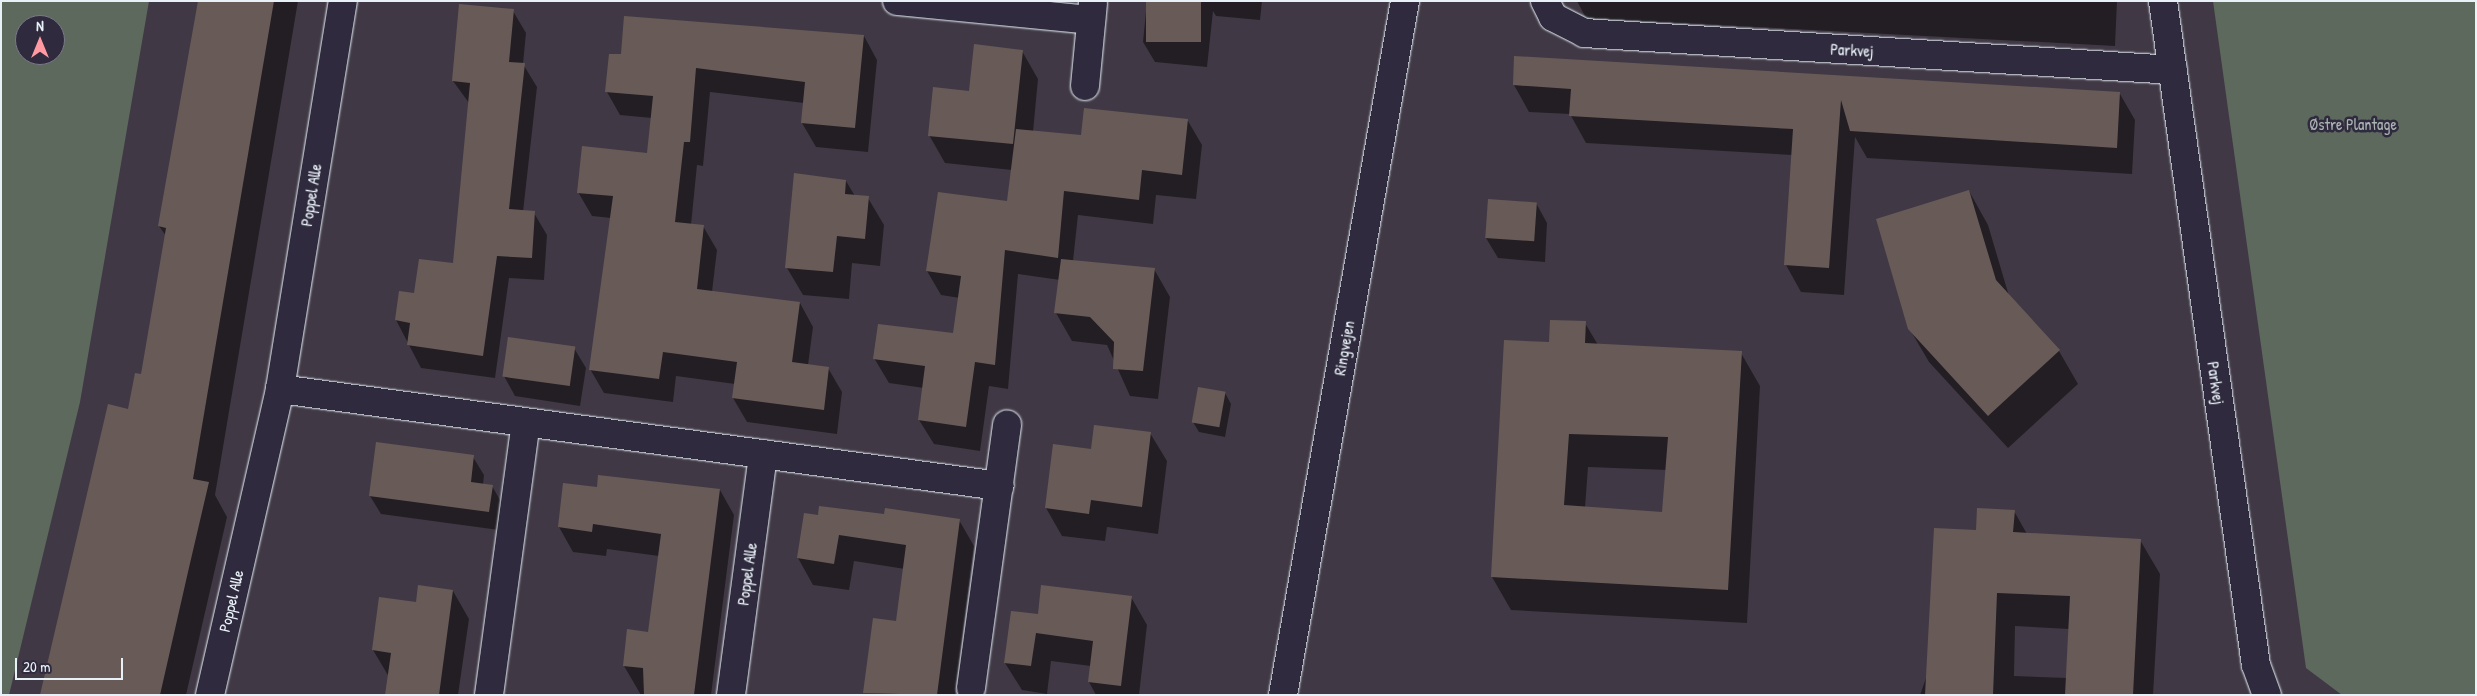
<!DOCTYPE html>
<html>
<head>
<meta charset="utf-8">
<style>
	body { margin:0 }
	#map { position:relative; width:2477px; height:696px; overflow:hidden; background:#403945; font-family:"Patrick Hand",sans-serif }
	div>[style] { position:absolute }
	.green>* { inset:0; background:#5e695e }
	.shadow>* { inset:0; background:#0007 }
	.building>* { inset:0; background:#685b57; transform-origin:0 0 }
	.roads { filter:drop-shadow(0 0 1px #e8f1f8) drop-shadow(0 0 1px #e8f1f8) }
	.minor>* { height:28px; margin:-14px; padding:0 14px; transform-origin:14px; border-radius:14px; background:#2f2a3d }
	.primary>* { height:28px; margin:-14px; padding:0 14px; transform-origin:14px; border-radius:14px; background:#2f2a3d }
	span { translate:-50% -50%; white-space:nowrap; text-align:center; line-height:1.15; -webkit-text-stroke:5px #2f2a3d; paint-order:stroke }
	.street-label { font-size:16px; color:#e8f1f8 }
	.park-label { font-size:16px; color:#aab4b3 }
	.frame { position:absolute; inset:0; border:2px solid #e8f1f8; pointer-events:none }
	.north { position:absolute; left:15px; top:15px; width:50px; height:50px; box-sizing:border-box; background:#2f2a3d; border:1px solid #797a88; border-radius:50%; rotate:0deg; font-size:14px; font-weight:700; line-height:20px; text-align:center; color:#e8f1f8 }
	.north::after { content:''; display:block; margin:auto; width:18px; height:22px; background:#ff9aa2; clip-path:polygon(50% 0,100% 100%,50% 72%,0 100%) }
	.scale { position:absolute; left:15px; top:658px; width:108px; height:22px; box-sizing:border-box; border:2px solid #e8f1f8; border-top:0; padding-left:6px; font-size:15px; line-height:18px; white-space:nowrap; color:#e8f1f8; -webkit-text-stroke:4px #2f2a3d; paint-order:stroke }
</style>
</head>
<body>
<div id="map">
	<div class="green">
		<div style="clip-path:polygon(evenodd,1px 1px,149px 1px,80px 402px,9px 695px,1px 695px,1px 1px,25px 25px,55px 25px,55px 55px,25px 55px,25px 25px)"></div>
		<div style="clip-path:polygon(2213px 1px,2476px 1px,2476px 695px,2342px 695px,2306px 668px)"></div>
	</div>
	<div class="shadow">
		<div style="clip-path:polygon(199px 1px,298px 1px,215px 495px,227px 517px,186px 695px,42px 695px,142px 375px,166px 236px,159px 226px)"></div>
		<div style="clip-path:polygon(1147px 1px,1262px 1px,1260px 20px,1216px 16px,1213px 11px,1207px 67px,1155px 62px,1143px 42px)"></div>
		<div style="clip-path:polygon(1577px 1px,2117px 1px,2115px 46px,1586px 18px)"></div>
		<div style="clip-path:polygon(513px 11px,526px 33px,523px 64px,537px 87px,523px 212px,534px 213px,547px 235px,544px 280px,509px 278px,495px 378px,421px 368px,396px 320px,415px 295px,454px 265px,469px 103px,453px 81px)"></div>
		<div style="clip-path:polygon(864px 36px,877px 60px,868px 152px,816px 147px,802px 123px,804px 103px,710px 92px,703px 166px,697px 165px,691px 225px,703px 226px,717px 250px,712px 292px,800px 303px,813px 327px,808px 365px,828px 368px,842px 392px,837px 434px,747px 422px,733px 398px,735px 384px,676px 376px,673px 402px,604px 393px,590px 369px,611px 218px,592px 216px,578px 192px,648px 154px,652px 118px,620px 115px,607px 92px,610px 55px)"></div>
		<div style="clip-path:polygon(1022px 51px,1038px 79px,1033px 132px,1082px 136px,1188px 121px,1202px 145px,1196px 199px,1156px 195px,1153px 224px,1078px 215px,1073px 261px,1154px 269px,1170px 297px,1158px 399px,1130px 396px,1107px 345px,1072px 341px,1056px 313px,1060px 280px,1018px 274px,1008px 389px,989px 386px,980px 451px,934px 444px,919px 420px,924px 388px,889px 383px,874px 358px,955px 335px,960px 298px,941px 295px,927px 271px,1008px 202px,1012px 170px,945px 163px,929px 135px,970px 92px)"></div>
		<div style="clip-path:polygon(1514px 85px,2120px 94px,2135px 120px,2132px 174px,1867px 158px,1855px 137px,1844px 295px,1801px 292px,1786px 265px,1793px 155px,1586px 143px,1570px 114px,1529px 112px)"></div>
		<div style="clip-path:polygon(846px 181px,855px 196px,868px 198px,884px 225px,880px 266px,852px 263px,849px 299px,803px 295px,787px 268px)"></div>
		<div style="clip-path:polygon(1969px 191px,1988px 225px,2009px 296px,2059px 351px,2078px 384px,2008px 448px,1929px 362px,1909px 328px)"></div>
		<div style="clip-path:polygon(1489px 200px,1536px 203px,1547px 223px,1545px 262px,1498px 258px,1486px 238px)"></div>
		<div style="clip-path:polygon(evenodd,1585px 323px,1598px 345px,1741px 353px,1760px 386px,1747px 623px,1511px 610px,1492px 577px,1550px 344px,1585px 323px,1588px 467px,1667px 470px,1664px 513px,1585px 508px,1588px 467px)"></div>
		<div style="clip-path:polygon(574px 348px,586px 368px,580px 406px,515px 396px,504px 376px)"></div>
		<div style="clip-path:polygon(1225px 393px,1231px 404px,1225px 437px,1199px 432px,1193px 422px)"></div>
		<div style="clip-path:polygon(1150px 433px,1167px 461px,1158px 534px,1107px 527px,1105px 541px,1062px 536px,1046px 508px,1092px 450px)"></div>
		<div style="clip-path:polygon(473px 457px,484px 475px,483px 485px,492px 486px,503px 505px,499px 530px,381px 514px,370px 496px)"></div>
		<div style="clip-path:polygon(598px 488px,720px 490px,734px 515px,711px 695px,641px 695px,624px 666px,649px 633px,659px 556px,607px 549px,606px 556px,573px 552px,559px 527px)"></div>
		<div style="clip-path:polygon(evenodd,2014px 511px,2027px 534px,2140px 540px,2160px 574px,2153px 695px,1920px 695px,1978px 531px,2014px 511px,2015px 626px,2069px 629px,2067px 678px,2014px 676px,2015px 626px)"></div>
		<div style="clip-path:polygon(885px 516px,959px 520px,974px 546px,955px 695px,865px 693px,898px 622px,905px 569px,854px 561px,849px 590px,813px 585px,798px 558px,819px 517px)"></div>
		<div style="clip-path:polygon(453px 591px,469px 619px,458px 695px,386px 695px,389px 677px,373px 650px,417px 603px)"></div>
		<div style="clip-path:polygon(1131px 597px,1147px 625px,1139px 695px,1096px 695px,1089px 682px,1091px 666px,1051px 661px,1047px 694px,1022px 690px,1005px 663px,1039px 616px)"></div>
	</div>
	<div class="building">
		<div style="clip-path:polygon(198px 1px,274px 1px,193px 479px,209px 482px,188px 572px,160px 695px,40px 695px,108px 404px,128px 409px,135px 373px,141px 374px,166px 228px,158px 226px)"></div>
		<div style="left:1146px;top:1px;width:55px;height:41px"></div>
		<div style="clip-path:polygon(459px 4px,514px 9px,509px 62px,525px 63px,509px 209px,535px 211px,532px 258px,497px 256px,483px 356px,407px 345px,410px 323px,395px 320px,399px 291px,414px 293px,419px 259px,453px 263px,470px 83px,452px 81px)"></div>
		<div style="clip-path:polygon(624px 16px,864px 35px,855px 128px,801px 123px,805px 82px,696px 68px,690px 142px,684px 142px,675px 222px,704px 225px,697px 289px,800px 302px,792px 362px,829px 367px,824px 410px,732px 398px,737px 362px,663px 352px,659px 379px,589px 370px,613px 196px,577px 193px,582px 146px,647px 153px,653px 96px,605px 92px,609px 54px,621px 54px)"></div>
		<div style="clip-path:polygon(974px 44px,1023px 50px,1013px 144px,928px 136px,933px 87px,969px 91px)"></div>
		<div style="clip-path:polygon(1514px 56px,2120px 92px,2117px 148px,1850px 131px,1841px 100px,1829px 268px,1784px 265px,1793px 129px,1569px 116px,1571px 89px,1513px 85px)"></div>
		<div style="clip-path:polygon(1084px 108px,1188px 119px,1182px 175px,1142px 170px,1139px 200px,1064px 191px,1058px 258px,1005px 250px,995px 365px,975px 362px,966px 427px,918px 420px,925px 366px,873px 359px,878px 324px,953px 333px,961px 276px,926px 271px,938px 192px,1007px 201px,1016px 129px,1081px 135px)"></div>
		<div style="clip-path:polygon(794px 173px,846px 180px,845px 194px,869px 196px,865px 239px,837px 236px,833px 272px,785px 268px)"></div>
		<div style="clip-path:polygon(1969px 190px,1996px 280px,2060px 350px,1988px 416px,1908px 329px,1876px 219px)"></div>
		<div style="left:1488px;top:199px;width:49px;height:39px;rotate:4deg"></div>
		<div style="clip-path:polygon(1061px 259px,1155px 268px,1143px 371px,1113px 369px,1114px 342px,1090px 317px,1054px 313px)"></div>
		<div style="clip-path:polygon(evenodd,1550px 320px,1586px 321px,1585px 343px,1742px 351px,1728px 590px,1491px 577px,1504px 340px,1549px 342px,1550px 320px,1569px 434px,1668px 437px,1662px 512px,1564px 505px,1569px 434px)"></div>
		<div style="left:508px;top:337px;width:68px;height:40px;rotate:8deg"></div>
		<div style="left:1198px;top:387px;width:28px;height:36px;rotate:10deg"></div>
		<div style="clip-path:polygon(1094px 425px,1151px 432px,1142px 507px,1091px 500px,1089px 514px,1045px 508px,1053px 444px,1091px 449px)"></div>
		<div style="clip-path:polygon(376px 442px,474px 455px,471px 482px,493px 485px,489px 512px,369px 496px)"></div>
		<div style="clip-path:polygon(598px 475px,720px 489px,694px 695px,644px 695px,643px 668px,623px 666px,627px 629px,648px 632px,661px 534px,593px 524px,592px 532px,558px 527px,563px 483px,597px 487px)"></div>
		<div style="clip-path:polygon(819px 506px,884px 514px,885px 508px,960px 519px,937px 695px,863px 693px,873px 618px,896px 621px,906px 545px,839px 535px,834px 564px,797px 558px,804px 513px,818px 515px)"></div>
		<div style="clip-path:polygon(1977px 508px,2015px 510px,2013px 532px,2141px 539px,2133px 695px,2065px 695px,2070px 596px,1997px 593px,1993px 695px,1925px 695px,1934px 528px,1976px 530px)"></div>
		<div style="clip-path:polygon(418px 585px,453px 590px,439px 695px,385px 695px,391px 653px,372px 650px,379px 597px,416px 602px)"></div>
		<div style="clip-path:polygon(1041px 585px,1132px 596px,1121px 686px,1088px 682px,1093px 641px,1036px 633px,1031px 666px,1004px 663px,1011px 611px,1038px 614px)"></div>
	</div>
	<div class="roads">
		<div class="minor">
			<div style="left:897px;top:1px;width:195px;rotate:5.6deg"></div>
			<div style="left:1545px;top:1px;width:18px;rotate:63deg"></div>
			<div style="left:1553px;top:17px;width:35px;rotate:27deg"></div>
			<div style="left:1584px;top:33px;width:590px;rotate:3.59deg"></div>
			<div style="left:2163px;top:1px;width:670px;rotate:82.03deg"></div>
			<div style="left:2256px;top:665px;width:32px;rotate:70deg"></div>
			<div style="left:1085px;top:86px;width:83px;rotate:-84.5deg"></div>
			<div style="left:280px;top:389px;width:726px;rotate:7.68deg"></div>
			<div style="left:971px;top:688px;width:266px;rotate:-82.2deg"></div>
			<div style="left:210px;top:695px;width:314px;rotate:-77.1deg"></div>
			<div style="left:280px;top:389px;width:393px;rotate:-80.8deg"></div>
			<div style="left:489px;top:695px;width:275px;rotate:-82.3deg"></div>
			<div style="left:731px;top:695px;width:243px;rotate:-82.4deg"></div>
		</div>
		<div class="primary">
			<div style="left:1283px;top:695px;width:705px;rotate:-80.03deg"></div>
		</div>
	</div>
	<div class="street-label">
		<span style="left:1852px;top:50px;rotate:3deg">Parkvej</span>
		<span style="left:311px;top:195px;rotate:-81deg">Poppel Alle</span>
		<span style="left:1344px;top:348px;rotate:-80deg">Ringvejen</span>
		<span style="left:2216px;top:383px;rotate:82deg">Parkvej</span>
		<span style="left:747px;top:574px;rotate:-82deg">Poppel Alle</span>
		<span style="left:231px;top:601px;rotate:-77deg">Poppel Alle</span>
	</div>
	<div class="park-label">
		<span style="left:2353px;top:124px">Østre Plantage</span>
	</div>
	<div class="frame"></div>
	<div class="north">N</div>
	<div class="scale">20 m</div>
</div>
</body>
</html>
